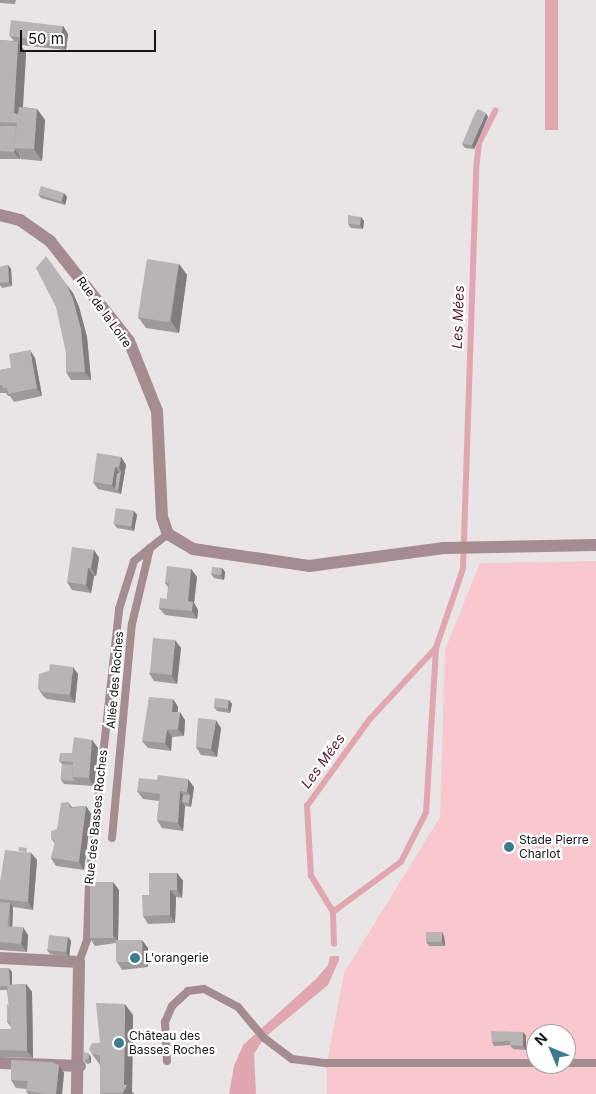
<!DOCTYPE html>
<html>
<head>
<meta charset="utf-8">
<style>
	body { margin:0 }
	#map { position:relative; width:596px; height:1094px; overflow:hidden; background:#e9e4e5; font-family:Inter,sans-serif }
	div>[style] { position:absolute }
	.green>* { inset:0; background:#f9c8cf }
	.water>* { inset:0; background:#e1a7b1; transform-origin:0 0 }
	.stream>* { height:5.5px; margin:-2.75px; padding:0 2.75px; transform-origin:2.75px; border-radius:2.75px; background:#e1a7b1 }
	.lane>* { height:8px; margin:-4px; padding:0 4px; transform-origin:4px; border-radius:4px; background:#a58c90 }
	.street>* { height:12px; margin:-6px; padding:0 6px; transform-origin:6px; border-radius:6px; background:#a58c90 }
	.wall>* { inset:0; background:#9e9a9b }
	.shaded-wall>* { inset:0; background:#817d7e }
	.building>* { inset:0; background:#b8b3b4; transform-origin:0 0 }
	.dots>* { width:14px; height:14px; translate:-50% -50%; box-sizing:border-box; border:2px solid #fff; border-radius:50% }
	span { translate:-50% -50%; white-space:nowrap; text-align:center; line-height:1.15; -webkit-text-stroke:4.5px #fff; paint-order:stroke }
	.street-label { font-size:12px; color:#161415 }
	.poi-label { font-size:12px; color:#161415 }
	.left { translate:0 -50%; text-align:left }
	.water-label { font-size:14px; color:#5b182a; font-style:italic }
	.north { position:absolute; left:526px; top:1024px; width:50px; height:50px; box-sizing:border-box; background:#fff; border:1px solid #a2a1a1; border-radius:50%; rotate:315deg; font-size:14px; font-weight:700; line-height:20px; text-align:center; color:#161415 }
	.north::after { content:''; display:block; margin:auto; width:18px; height:22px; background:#3a7c8e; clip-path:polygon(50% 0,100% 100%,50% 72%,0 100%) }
	.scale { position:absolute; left:20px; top:30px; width:136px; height:22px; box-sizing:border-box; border:2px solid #161415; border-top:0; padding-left:6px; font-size:15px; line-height:18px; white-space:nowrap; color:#161415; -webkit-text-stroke:4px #fff; paint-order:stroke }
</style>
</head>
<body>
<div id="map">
	<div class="green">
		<div style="clip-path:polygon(evenodd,596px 561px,596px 1094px,327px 1094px,327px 1063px,344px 973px,440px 817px,445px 650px,480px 563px,596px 561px,536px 1034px,566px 1034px,566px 1064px,536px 1064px,536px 1034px)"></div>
	</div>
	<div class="water">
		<div style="left:545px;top:0;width:13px;height:130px"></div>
		<div style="clip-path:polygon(330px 956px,339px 956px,339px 960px,328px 985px,264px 1038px,254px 1054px,256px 1094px,229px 1094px,234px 1066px,243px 1045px,316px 979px,328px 965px)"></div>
	</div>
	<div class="stream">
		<div style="left:333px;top:912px;width:84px;rotate:-36.3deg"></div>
		<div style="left:401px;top:862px;width:55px;rotate:-63deg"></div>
		<div style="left:426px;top:813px;width:165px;rotate:-86.5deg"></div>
		<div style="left:334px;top:944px;width:32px;rotate:-92deg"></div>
		<div style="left:333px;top:912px;width:42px;rotate:-121.4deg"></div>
		<div style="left:311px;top:876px;width:70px;rotate:-93.3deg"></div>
		<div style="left:307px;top:806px;width:107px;rotate:-54.1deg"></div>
		<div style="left:370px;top:719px;width:97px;rotate:-47.1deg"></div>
		<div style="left:436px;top:648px;width:83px;rotate:-71.1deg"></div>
		<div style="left:463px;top:569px;width:398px;rotate:-88.1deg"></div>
		<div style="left:476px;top:171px;width:28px;rotate:-84deg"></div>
		<div style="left:479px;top:143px;width:36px;rotate:-63deg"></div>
	</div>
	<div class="lane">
		<div style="left:112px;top:838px;width:215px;rotate:-84.7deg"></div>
		<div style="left:132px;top:624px;width:78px;rotate:-76.7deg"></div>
		<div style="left:150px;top:548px;width:23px;rotate:-38deg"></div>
		<div style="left:79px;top:962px;width:23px;rotate:-70deg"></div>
		<div style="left:87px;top:940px;width:58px;rotate:-88deg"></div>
		<div style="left:89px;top:882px;width:275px;rotate:-83.7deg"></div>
		<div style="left:119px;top:609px;width:50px;rotate:-72.6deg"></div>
		<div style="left:134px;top:561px;width:21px;rotate:-39deg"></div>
		<div style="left:167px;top:1061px;width:39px;rotate:-93deg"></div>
		<div style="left:165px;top:1022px;width:17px;rotate:-66deg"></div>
		<div style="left:172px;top:1006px;width:22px;rotate:-43deg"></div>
		<div style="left:188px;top:991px;width:16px;rotate:-7deg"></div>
		<div style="left:204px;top:989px;width:38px;rotate:28deg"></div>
		<div style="left:238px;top:1007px;width:40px;rotate:50deg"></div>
		<div style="left:264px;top:1038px;width:35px;rotate:37deg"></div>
		<div style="left:292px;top:1059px;width:35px;rotate:7deg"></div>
		<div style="left:327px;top:1063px;width:209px"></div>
		<div style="left:566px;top:1063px;width:30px"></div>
	</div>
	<div class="street">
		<div style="left:0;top:215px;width:21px;rotate:14deg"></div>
		<div style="left:20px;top:220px;width:37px;rotate:35deg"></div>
		<div style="left:50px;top:241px;width:127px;rotate:51.7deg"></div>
		<div style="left:129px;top:341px;width:75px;rotate:68.2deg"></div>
		<div style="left:157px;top:411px;width:106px;rotate:87.3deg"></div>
		<div style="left:162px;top:517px;width:18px;rotate:71deg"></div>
		<div style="left:168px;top:534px;width:29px;rotate:31deg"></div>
		<div style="left:193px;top:549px;width:117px;rotate:8.3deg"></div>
		<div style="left:309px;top:566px;width:136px;rotate:-7.6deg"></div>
		<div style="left:444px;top:548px;width:152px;rotate:-1.1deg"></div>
		<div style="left:0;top:958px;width:79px;rotate:2.9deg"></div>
		<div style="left:79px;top:962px;width:132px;rotate:90.9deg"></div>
		<div style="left:0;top:1063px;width:80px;rotate:2.1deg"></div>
	</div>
	<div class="wall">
		<div style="clip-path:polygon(0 0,16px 0,15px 4px,0 3px)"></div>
		<div style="clip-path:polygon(63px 26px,68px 34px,66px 50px,21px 45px,26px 53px,23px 107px,37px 109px,45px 120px,42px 161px,21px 159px,20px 157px,20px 159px,0 159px,0 40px,14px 41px,10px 36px)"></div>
		<div style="clip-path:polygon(488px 117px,474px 149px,465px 148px,462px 144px)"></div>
		<div style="clip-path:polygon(64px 193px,67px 197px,65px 205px,41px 198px,38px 194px)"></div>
		<div style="clip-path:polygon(361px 217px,364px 221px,363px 229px,351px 228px,348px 224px)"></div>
		<div style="clip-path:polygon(179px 264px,187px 275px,179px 333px,146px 328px,138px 317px)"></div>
		<div style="clip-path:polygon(8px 265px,11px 269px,12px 286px,2px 288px,0 285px,0 267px)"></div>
		<div style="clip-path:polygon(73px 293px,79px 307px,87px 337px,91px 380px,71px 380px,66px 372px)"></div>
		<div style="clip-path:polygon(35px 358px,42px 396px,14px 402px,10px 396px,8px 396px,6px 393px,0 393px,0 370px,11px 368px)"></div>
		<div style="clip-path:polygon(121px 457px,126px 465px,121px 494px,98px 489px,93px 482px)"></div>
		<div style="clip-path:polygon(134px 511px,137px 515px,134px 531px,117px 528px,114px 524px)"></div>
		<div style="clip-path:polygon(94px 550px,99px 558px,96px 576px,94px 576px,91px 593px,72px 590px,67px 582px)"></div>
		<div style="clip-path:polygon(222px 568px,225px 572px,224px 580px,214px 578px,211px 574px)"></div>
		<div style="clip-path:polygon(191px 569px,197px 577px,194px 603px,198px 610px,197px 619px,165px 615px,159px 608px,167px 599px,168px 587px,165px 583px)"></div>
		<div style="clip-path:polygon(181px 648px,177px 684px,154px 681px,149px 673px)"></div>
		<div style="clip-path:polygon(78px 674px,75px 703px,47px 699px,43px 696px,38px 688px)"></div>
		<div style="clip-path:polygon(173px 699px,178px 707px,178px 712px,185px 720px,184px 736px,172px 737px,171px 751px,148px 748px,142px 741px)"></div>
		<div style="clip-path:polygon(229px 700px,232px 704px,230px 713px,217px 711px,214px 707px)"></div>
		<div style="clip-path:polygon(221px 728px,217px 757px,201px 755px,196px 747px)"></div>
		<div style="clip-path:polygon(92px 740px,98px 748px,94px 786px,64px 784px,61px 780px,62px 764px,59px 761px)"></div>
		<div style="clip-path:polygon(194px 787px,191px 807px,185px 806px,183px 831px,162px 828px,157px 820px,159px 801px,143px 799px,137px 791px)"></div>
		<div style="clip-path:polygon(68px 802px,72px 807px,86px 806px,91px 814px,84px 870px,56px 866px,51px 858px,55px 844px,51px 838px,57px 829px)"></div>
		<div style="clip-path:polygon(30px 852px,31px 853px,37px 860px,33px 910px,13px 907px,12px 927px,28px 935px,27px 952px,0 950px,0 882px)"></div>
		<div style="clip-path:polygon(177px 873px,183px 881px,182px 898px,176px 897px,175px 923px,148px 924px,143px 916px,149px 895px)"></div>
		<div style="clip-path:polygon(113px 882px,119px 890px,118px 940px,148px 948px,148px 967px,122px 970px,117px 962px,116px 943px,95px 946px,90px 938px)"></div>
		<div style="clip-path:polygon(444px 936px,445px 946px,429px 946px,426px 942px)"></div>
		<div style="clip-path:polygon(68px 937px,71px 941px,69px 957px,50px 954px,47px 950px)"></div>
		<div style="clip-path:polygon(0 968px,12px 972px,12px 985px,26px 984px,32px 992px,33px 1058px,0 1057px,0 1029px,11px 1029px,11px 1026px,10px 1026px,7px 1022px,9px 1006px,7px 990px,0 990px)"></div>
		<div style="clip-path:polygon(133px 1015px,132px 1092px,134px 1094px,101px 1094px,100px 1093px,100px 1065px,92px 1054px,100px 1043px)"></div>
		<div style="clip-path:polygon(523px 1032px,526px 1036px,526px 1050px,513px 1049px,510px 1045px,494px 1046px,492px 1042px)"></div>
		<div style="clip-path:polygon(91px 1057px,91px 1063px,87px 1064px,84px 1060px)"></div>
		<div style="clip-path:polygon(59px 1065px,64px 1073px,62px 1094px,28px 1094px,26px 1091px,27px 1089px,16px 1088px,11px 1080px)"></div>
	</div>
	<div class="shaded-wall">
		<div style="clip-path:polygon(63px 26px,68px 34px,66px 50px,60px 42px)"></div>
		<div style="clip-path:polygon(18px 42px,26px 53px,22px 121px,14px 113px)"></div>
		<div style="clip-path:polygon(37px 109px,45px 120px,42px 161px,34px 149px)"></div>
		<div style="clip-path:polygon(486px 113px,488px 117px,474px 149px,472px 145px)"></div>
		<div style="clip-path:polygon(15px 149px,20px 157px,20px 159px,14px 152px)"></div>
		<div style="clip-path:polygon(64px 193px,67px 197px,65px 205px,62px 201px)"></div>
		<div style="clip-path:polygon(361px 217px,364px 221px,363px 229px,360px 225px)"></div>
		<div style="clip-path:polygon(179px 264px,187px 275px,179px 333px,171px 321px)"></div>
		<div style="clip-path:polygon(8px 265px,11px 269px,12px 286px,9px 282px)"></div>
		<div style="clip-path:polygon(67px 285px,73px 293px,79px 307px,87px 337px,91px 380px,85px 372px)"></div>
		<div style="clip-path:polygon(30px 350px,35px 358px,42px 396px,37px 388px)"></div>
		<div style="clip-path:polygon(121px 457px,126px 465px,121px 494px,118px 490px,121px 471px,119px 467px)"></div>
		<div style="clip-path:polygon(115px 467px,121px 475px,115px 489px,112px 485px)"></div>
		<div style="clip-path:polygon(134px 511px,137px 515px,134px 531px,131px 527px)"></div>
		<div style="clip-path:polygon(94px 550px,99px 558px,96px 576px,91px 568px)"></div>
		<div style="clip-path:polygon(88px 568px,94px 576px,91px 593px,86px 585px)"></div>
		<div style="clip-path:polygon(222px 568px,225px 572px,224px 580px,221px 576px)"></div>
		<div style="clip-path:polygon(191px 569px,197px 577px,194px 603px,198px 610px,197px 619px,192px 611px,188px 601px)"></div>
		<div style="clip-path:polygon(175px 640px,181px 648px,177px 684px,172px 676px)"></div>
		<div style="clip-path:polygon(73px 667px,78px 674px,75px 703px,70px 695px)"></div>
		<div style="clip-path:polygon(173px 699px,178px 707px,177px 719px,172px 712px)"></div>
		<div style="clip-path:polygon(229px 700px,232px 704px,230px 713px,228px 709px)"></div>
		<div style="clip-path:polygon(180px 712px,185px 720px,184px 736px,178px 729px)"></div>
		<div style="clip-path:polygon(216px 720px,221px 728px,217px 757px,211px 749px)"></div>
		<div style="clip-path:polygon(167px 730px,172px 737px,171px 751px,165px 743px)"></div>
		<div style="clip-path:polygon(92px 740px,98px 748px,94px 786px,89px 778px)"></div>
		<div style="clip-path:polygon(188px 779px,194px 787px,191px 807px,189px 803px,190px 795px,187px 792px)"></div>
		<div style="clip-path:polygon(180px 791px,186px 799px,182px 802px,185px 806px,183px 831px,178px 823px)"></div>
		<div style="clip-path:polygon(86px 806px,91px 814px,84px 870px,79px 862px)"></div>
		<div style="clip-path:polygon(31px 853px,37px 860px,33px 910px,28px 902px)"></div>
		<div style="clip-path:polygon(177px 873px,183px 881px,182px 898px,177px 890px)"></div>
		<div style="clip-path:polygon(113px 882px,119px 890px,118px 942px,113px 935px)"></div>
		<div style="clip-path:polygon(170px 890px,176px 897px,175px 923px,170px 915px)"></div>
		<div style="clip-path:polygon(10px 903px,13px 907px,12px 934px,10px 930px)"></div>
		<div style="clip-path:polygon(23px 927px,28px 935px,27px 952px,21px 944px)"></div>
		<div style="clip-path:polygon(442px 932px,444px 936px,445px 946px,442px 942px)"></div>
		<div style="clip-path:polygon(68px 937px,71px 941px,69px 957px,66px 953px)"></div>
		<div style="clip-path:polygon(142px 940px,148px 948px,148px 967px,143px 960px)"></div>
		<div style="clip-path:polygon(9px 968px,12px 972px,12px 990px,10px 986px)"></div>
		<div style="clip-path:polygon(26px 984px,32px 992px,33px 1058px,27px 1051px)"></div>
		<div style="clip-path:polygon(125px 1004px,133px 1015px,132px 1092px,134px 1094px,124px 1094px,123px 1093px,124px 1085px)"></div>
		<div style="clip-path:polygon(523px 1032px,526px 1036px,526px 1050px,523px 1046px)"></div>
		<div style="clip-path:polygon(88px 1053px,91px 1057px,91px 1063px,89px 1059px)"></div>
		<div style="clip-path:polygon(59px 1065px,64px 1073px,62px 1094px,56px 1094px)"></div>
	</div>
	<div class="building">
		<div style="left:11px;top:20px;width:52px;height:16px;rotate:7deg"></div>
		<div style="clip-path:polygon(0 40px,18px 42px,14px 113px,18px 114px,19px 107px,37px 109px,34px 149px,13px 148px,17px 123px,0 122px)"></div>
		<div style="clip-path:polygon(478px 109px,486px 113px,472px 145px,462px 144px,475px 113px)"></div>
		<div style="clip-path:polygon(0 126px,16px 126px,13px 148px,15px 149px,14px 152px,0 151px)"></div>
		<div style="left:41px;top:186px;width:24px;height:9px;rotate:17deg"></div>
		<div style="clip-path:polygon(348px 215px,361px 217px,360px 225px,348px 224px)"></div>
		<div style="clip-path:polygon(46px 256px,67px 285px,73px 299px,81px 329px,85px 372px,66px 372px,66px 353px,56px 307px,36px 268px)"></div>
		<div style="left:147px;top:259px;width:32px;height:59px;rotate:9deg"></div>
		<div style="clip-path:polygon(8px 265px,9px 282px,0 283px,0 267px)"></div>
		<div style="clip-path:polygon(30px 350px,37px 388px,8px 394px,7px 388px,3px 388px,2px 385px,0 385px,0 370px,11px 368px,9px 354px)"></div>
		<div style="clip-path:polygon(97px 453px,121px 457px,119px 467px,115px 467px,112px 485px,93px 482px)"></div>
		<div style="clip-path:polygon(121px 471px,118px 490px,115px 489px,117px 474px)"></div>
		<div style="left:116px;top:508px;width:18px;height:16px;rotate:9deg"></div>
		<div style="clip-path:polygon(72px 547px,94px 550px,91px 568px,88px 568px,86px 585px,67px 582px)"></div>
		<div style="clip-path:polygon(167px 566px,191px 569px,188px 601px,193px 602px,192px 611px,159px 608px,160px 598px,167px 599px,169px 583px,165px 583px)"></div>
		<div style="left:212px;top:567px;width:10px;height:7px;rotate:6deg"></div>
		<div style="left:153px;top:638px;width:22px;height:35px;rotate:5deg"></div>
		<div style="clip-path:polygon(50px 664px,73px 667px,70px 695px,42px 692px,38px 688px,39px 674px,49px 671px)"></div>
		<div style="clip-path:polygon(149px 697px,173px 699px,172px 712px,180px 712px,178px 729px,167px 730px,165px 743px,142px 741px)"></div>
		<div style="left:215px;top:698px;width:14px;height:9px;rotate:8deg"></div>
		<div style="clip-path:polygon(198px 718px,216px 720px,211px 749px,196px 747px)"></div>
		<div style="clip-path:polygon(74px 737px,92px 740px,89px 778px,72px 777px,73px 762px,59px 761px,60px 753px,72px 753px)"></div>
		<div style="clip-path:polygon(62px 764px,73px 765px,72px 777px,75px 781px,61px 780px)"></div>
		<div style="clip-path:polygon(158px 775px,188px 779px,187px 792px,180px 791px,178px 823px,157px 820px,160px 794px,137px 791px,139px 778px,157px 780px)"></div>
		<div style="clip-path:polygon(183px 795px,190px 795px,189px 803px,182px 802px)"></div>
		<div style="clip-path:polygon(68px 802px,70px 808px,86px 806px,79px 862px,51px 858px,55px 841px,51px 838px,51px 831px,57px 829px,61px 803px)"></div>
		<div style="left:19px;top:847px;width:8px;height:4px;rotate:7deg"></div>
		<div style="clip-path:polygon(5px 850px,31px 853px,28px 902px,0 899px,0 882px)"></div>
		<div style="clip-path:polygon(149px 873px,177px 873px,177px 890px,170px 890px,170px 915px,143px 916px,142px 895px,149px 895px)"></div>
		<div style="left:90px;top:882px;width:23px;height:56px"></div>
		<div style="left:0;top:902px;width:10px;height:24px;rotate:6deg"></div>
		<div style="clip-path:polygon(0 926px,23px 927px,21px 944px,0 942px)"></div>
		<div style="left:426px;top:932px;width:16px;height:10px"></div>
		<div style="left:49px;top:935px;width:19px;height:15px;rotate:6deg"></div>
		<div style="left:116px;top:940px;width:26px;height:22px"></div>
		<div style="clip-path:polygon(0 968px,9px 968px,10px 985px,7px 985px,7px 986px,0 986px)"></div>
		<div style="clip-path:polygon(26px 984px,27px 1051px,0 1050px,0 1029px,11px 1029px,7px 985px)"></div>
		<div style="clip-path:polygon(96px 1003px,125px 1004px,124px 1085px,127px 1085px,123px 1093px,100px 1093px,100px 1056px,92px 1054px,89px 1049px,92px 1043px,100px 1043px)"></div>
		<div style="clip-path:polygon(7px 1004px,9px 1006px,10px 1022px,7px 1022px)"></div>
		<div style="clip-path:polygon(491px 1031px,523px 1032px,523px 1046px,510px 1045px,510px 1041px,492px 1042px)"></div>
		<div style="clip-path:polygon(83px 1052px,88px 1053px,89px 1059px,84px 1060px)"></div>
		<div style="clip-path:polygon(11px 1060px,52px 1062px,59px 1065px,56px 1094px,46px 1094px,26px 1091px,28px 1081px,11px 1080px)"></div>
	</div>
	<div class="dots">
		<div style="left:509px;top:847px;background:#3a7c8e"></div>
		<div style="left:135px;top:958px;background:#3a7c8e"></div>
		<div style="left:119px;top:1043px;background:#3a7c8e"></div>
	</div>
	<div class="street-label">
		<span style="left:104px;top:312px;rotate:54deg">Rue de la Loire</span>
		<span style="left:115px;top:680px;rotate:-85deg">Allée des Roches</span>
		<span style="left:96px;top:817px;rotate:-84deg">Rue des Basses Roches</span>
	</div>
	<div class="poi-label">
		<span class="left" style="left:519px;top:847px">Stade Pierre<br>Charlot</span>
		<span class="left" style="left:145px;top:958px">L'orangerie</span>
		<span class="left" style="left:129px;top:1043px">Château des<br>Basses Roches</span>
	</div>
	<div class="water-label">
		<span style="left:458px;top:317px;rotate:-88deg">Les Mées</span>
		<span style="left:323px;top:761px;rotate:-54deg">Les Mées</span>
	</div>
	<div class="north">N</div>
	<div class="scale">50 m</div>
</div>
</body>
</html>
